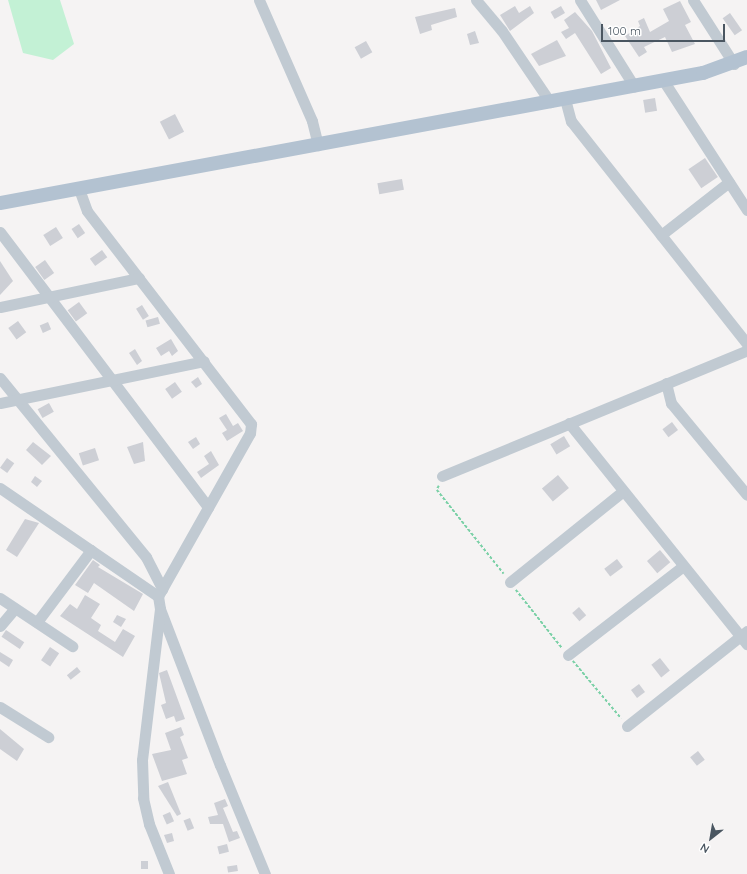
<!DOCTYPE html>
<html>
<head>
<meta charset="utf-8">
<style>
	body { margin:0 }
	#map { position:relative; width:747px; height:874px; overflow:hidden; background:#f5f3f3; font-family:Quicksand,sans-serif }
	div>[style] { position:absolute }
	.green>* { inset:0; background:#c3f1d5 }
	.building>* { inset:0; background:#cdcfd5; transform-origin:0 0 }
	.path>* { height:1.5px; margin-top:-0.75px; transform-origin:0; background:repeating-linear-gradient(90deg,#7ad0a6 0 3px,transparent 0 5px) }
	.minor>* { height:11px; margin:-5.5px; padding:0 5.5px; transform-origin:5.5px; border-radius:5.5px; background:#c1cad2 }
	.major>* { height:14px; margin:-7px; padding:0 7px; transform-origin:7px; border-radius:7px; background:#b3c2d1 }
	span { translate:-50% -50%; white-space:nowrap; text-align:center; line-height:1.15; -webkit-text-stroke:4px #fff; paint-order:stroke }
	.north { position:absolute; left:691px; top:818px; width:40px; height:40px; -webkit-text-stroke:3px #fff; paint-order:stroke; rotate:211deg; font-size:11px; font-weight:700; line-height:16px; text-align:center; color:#4a5661 }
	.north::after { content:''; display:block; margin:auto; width:14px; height:18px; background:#4a5661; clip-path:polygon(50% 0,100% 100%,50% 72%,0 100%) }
	.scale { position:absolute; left:601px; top:24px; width:124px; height:18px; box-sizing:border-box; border:2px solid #4a5661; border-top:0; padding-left:5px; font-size:12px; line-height:14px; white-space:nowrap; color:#4a5661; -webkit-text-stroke:3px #fff; paint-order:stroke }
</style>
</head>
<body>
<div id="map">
	<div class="green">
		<div style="clip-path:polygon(8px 0,60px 0,74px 44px,53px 60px,23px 53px)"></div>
	</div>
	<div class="building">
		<div style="clip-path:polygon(596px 0,620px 0,601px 10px)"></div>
		<div style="clip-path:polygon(680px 1px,691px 22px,685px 25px,695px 44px,672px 52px,665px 37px,644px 47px,647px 52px,639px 57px,625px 36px,640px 26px,638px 21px,644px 18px,650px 32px,669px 21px,663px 9px)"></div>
		<div style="clip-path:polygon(515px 6px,519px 13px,530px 6px,534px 13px,510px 31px,500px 15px)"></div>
		<div style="left:561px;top:6px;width:8px;height:12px;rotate:60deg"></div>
		<div style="clip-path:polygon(455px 8px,457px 17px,431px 25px,432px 30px,420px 34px,415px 17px)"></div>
		<div style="clip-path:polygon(575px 12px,592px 31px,611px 68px,601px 74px,575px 33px,566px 39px,561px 32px,569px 28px,564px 20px)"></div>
		<div style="left:730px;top:13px;width:21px;height:9px;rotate:55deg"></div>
		<div style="clip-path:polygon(475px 31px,479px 43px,470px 45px,467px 34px)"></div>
		<div style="clip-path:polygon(557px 40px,566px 56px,539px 66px,531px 54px)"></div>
		<div style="left:366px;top:41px;width:13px;height:13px;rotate:61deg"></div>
		<div style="left:655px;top:98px;width:13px;height:12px;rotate:81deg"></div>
		<div style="left:175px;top:114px;width:20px;height:17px;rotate:63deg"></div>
		<div style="left:705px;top:158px;width:23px;height:20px;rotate:56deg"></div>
		<div style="left:402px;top:179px;width:11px;height:25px;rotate:80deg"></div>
		<div style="left:79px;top:224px;width:11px;height:9px;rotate:56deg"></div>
		<div style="left:56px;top:227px;width:13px;height:15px;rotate:58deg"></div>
		<div style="left:102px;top:250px;width:9px;height:15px;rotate:54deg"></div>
		<div style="left:45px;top:260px;width:16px;height:12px;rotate:55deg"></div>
		<div style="clip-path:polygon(0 261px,13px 281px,0 295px)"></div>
		<div style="left:79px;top:302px;width:14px;height:14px;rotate:54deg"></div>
		<div style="left:142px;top:305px;width:13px;height:7px;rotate:58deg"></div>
		<div style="left:158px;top:317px;width:7px;height:13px;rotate:74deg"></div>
		<div style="left:18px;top:321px;width:14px;height:12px;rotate:54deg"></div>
		<div style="left:48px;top:322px;width:8px;height:9px;rotate:67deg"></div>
		<div style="clip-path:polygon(171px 339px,178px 351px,172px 356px,169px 351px,161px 356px,156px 348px)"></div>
		<div style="clip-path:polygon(135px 349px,142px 361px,137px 365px,129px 353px)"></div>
		<div style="clip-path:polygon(198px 377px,202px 384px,196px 388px,191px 382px)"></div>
		<div style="left:175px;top:382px;width:12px;height:12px;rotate:55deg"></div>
		<div style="left:49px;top:403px;width:10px;height:13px;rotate:61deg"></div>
		<div style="clip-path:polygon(226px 414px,233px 426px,238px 423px,243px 431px,227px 441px,222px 433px,227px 430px,219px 418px)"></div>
		<div style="left:672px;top:422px;width:10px;height:12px;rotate:53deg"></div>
		<div style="left:564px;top:436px;width:12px;height:16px;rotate:59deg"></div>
		<div style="clip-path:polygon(196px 437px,200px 444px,193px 449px,188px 442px)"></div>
		<div style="clip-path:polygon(33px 442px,51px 456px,42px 465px,26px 450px)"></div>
		<div style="clip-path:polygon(143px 442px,145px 461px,134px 464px,127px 447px)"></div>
		<div style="left:95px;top:448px;width:13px;height:17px;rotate:72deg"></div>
		<div style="clip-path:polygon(211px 451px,219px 465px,201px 478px,197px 472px,209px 464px,204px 456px)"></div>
		<div style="left:7px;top:458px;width:9px;height:12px;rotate:36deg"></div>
		<div style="left:558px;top:475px;width:17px;height:21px;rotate:50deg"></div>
		<div style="clip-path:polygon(35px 476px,42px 481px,37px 487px,31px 482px)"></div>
		<div style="clip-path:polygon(25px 519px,39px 523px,17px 557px,6px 550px)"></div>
		<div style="left:660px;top:550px;width:16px;height:17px;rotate:50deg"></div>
		<div style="left:617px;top:559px;width:10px;height:16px;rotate:53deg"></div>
		<div style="clip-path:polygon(93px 560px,100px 565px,98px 567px,143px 594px,134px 611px,94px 583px,88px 593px,75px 585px)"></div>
		<div style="clip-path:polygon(85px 595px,100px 604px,91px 618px,101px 625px,98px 631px,115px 642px,123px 629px,135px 636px,123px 657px,60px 616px,70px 604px,77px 609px)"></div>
		<div style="left:579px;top:607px;width:11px;height:9px;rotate:49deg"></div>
		<div style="clip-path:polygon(117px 615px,126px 619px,121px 627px,113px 622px)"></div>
		<div style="left:6px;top:630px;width:22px;height:8px;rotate:34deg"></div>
		<div style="left:50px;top:647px;width:11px;height:16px;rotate:34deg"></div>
		<div style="clip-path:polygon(0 652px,13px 660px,9px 667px,0 661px)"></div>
		<div style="left:660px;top:658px;width:16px;height:11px;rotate:52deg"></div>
		<div style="left:77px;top:667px;width:6px;height:13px;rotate:51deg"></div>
		<div style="clip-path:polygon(167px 670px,185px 719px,176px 722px,174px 716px,166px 719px,161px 705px,166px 703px,159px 673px)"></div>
		<div style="left:639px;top:684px;width:10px;height:10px;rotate:53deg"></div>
		<div style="clip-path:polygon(181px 727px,184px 735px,180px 737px,188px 758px,182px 760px,187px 774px,162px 781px,152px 754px,171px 750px,165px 733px)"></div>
		<div style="clip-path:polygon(0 729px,24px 749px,17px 761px,0 749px)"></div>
		<div style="left:698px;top:751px;width:11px;height:10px;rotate:52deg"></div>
		<div style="clip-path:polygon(168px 782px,181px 814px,177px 816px,158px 786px)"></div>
		<div style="clip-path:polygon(225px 799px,228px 806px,223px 808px,233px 832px,237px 831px,240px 838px,229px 842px,223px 824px,210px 824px,208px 817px,218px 815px,214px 803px)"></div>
		<div style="left:170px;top:812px;width:10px;height:8px;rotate:66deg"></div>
		<div style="left:190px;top:818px;width:11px;height:7px;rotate:68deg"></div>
		<div style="clip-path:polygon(172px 833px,174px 841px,167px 843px,164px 835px)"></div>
		<div style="left:227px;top:844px;width:8px;height:10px;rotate:76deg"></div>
		<div style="left:148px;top:861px;width:8px;height:7px;rotate:90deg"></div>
		<div style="left:237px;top:865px;width:6px;height:10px;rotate:81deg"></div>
	</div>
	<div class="path">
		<div style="left:439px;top:486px;width:4px;rotate:117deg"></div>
		<div style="left:437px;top:490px;width:107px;rotate:51.4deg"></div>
		<div style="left:516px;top:590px;width:74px;rotate:51.6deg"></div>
		<div style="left:573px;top:661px;width:75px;rotate:49.9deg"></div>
	</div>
	<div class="minor">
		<div style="left:259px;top:0;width:132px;rotate:66.3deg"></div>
		<div style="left:312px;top:121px;width:25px;rotate:76deg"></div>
		<div style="left:476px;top:0;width:40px;rotate:50deg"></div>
		<div style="left:502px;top:31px;width:86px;rotate:55.9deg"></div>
		<div style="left:580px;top:0;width:102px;rotate:57.9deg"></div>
		<div style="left:693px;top:0;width:76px;rotate:57.4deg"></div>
		<div style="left:663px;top:80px;width:155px;rotate:57.1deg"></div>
		<div style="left:565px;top:99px;width:23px;rotate:75deg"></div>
		<div style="left:571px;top:121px;width:284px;rotate:51.7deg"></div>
		<div style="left:79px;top:189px;width:23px;rotate:70deg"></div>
		<div style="left:87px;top:211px;width:269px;rotate:52.4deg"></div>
		<div style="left:251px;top:424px;width:9px;rotate:96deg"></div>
		<div style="left:250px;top:433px;width:187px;rotate:119.4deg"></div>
		<div style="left:158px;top:596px;width:13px;rotate:81deg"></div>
		<div style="left:160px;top:609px;width:167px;rotate:69deg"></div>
		<div style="left:220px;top:765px;width:118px;rotate:67.6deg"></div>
		<div style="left:0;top:232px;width:345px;rotate:52.9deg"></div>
		<div style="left:661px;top:235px;width:86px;rotate:-37.9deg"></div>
		<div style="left:0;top:307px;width:142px;rotate:-11.8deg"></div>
		<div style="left:0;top:378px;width:231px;rotate:50.8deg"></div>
		<div style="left:146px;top:557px;width:36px;rotate:63deg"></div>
		<div style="left:666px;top:383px;width:21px;rotate:76deg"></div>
		<div style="left:671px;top:403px;width:119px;rotate:50.4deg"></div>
		<div style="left:0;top:403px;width:208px;rotate:-11.6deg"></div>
		<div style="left:569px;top:423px;width:284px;rotate:51.2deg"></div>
		<div style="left:442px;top:476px;width:330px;rotate:-22.4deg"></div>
		<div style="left:0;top:488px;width:191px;rotate:34.4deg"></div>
		<div style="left:510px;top:582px;width:145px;rotate:-38.8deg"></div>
		<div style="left:0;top:598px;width:87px;rotate:33.7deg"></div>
		<div style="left:160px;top:609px;width:152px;rotate:96.8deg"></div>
		<div style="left:142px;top:760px;width:38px;rotate:88deg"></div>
		<div style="left:143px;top:798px;width:27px;rotate:77deg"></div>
		<div style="left:149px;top:824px;width:54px;rotate:68.2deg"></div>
		<div style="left:37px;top:622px;width:90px;rotate:-53.1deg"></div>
		<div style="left:0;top:626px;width:23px;rotate:-50deg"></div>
		<div style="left:568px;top:655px;width:145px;rotate:-37.7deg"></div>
		<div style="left:0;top:707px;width:57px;rotate:32deg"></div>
		<div style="left:627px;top:726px;width:153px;rotate:-38.4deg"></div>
	</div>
	<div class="major">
		<div style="left:0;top:203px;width:715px;rotate:-10.48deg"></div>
		<div style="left:703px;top:73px;width:47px;rotate:-20deg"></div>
	</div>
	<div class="north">N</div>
	<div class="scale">100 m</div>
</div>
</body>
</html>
